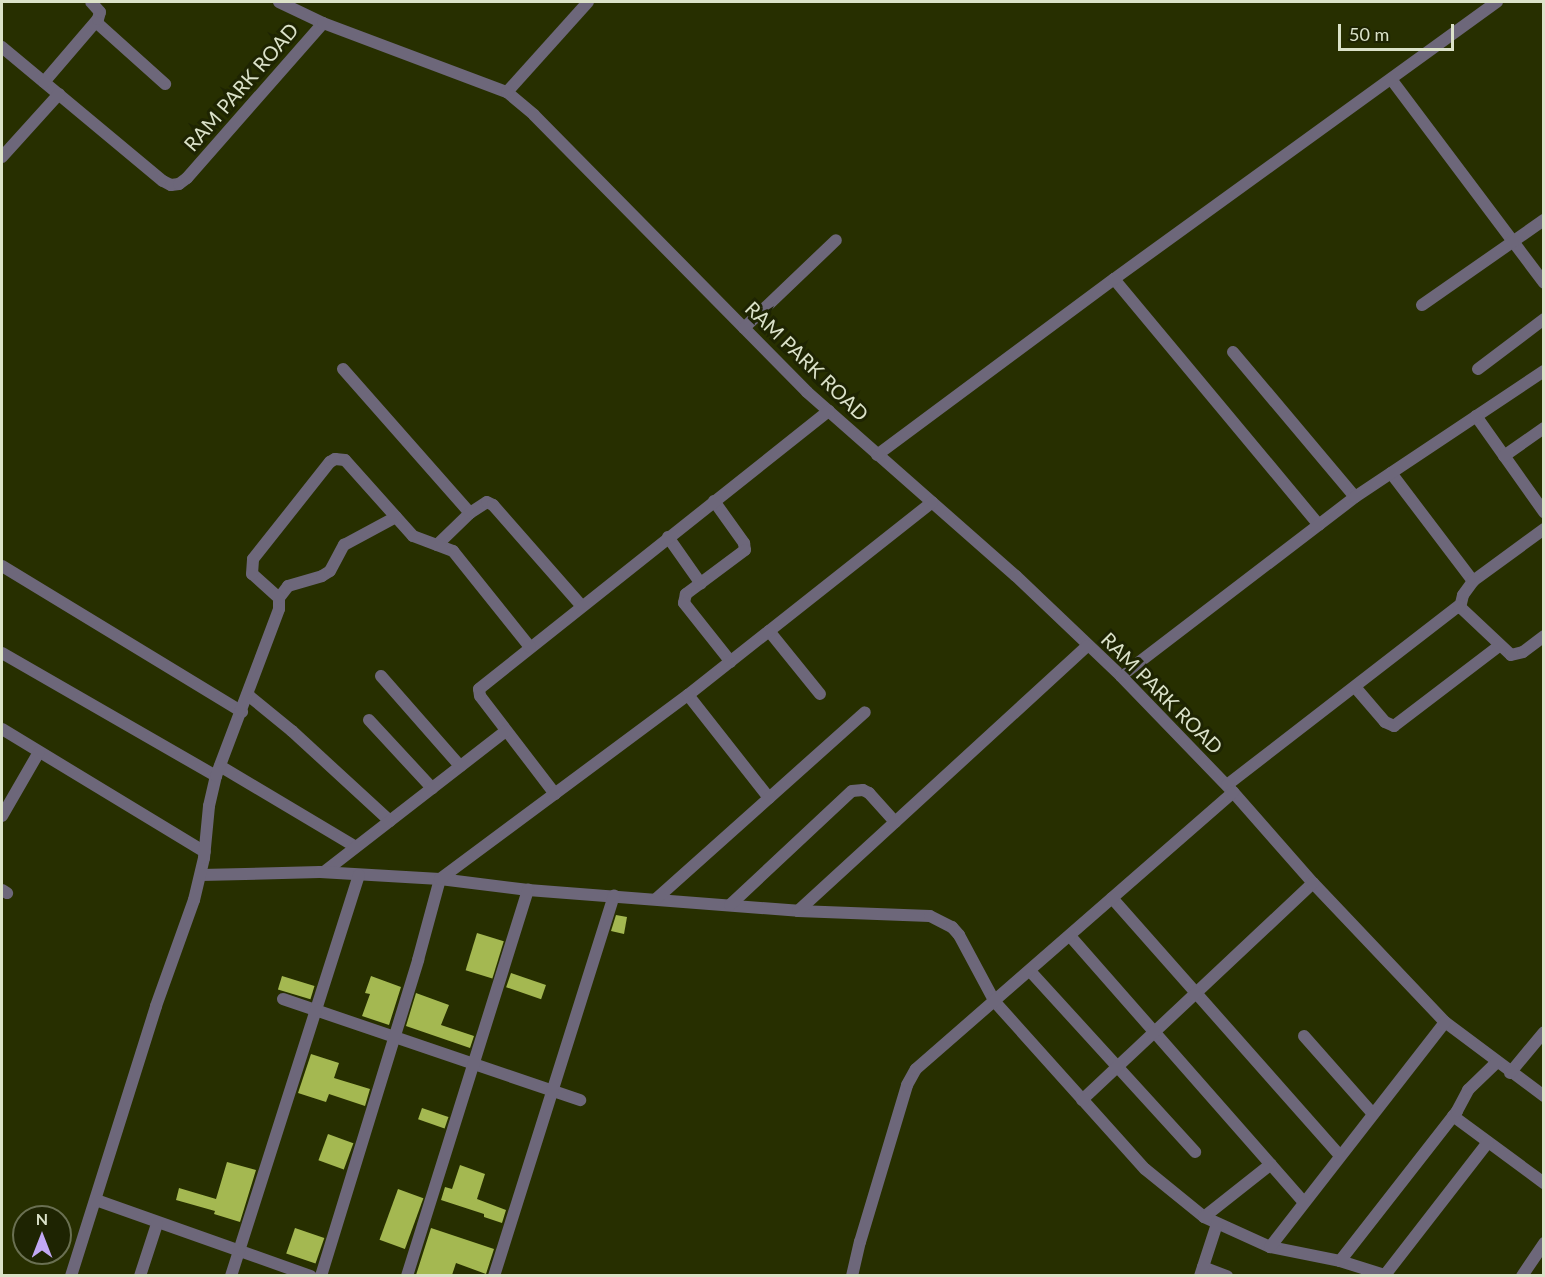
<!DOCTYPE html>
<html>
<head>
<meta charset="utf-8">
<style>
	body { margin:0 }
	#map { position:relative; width:1545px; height:1277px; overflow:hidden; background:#272f00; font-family:Lato,sans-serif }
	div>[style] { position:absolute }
	.building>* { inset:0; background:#a4b851; transform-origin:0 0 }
	.minor>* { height:12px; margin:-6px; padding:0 6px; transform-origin:6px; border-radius:6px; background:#6d677a }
	.tertiary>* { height:12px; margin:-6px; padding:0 6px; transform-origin:6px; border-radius:6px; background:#6d677a }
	span { translate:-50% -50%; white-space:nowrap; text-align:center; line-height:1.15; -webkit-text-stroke:6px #1e2402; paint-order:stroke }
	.street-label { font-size:20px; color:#dbe2c9 }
	.frame { position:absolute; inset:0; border:3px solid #dbe2c9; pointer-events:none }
	.north { position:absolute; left:12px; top:1205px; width:60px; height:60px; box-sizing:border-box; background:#1e2402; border:2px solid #6a7052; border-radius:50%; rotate:0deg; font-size:16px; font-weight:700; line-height:24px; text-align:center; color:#dbe2c9 }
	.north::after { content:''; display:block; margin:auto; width:21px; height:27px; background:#c1a8f3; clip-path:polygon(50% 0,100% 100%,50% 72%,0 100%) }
	.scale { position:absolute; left:1338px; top:24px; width:116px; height:27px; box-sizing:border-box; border:3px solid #dbe2c9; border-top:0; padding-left:8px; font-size:18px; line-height:21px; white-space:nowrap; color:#dbe2c9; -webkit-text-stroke:4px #1e2402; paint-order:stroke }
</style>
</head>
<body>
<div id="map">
	<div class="building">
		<div style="clip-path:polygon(616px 915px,627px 917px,624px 934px,611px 931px)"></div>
		<div style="left:477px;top:933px;width:28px;height:39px;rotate:17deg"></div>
		<div style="left:511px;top:973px;width:37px;height:15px;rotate:19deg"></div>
		<div style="left:282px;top:976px;width:34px;height:14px;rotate:17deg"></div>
		<div style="clip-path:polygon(371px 976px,401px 987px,389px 1025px,362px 1016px,370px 994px,365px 993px)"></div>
		<div style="clip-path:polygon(416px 993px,449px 1005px,441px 1025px,474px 1036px,470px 1048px,406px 1026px)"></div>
		<div style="clip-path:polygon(311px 1054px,339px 1063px,334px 1078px,370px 1089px,365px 1106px,329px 1094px,326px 1102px,298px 1093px)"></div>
		<div style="left:422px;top:1108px;width:28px;height:12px;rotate:19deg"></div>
		<div style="left:328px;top:1134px;width:27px;height:28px;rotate:20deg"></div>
		<div style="clip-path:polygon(227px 1162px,256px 1170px,240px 1222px,214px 1214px,215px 1211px,176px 1200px,179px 1188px,216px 1199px)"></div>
		<div style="clip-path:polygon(460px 1165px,485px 1174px,477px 1199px,506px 1210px,502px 1223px,484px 1217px,484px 1214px,441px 1200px,445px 1187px,452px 1189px)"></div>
		<div style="left:398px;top:1189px;width:27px;height:54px;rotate:20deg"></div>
		<div style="left:295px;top:1228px;width:31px;height:27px;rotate:19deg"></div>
		<div style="clip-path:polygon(431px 1228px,494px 1249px,486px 1274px,456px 1263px,452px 1275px,416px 1275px)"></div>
	</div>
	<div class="minor">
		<div style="left:279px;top:2px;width:49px;rotate:25.5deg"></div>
		<div style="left:96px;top:22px;width:93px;rotate:41.9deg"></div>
		<div style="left:2px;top:47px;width:209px;rotate:39.8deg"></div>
		<div style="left:163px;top:181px;width:9px;rotate:27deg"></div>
		<div style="left:171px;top:185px;width:8px;rotate:-7deg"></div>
		<div style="left:179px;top:184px;width:10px;rotate:-37deg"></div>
		<div style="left:187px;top:178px;width:206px;rotate:-48.7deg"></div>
		<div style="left:323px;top:23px;width:197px;rotate:20.6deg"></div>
		<div style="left:507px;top:92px;width:35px;rotate:40deg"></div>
		<div style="left:534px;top:115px;width:389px;rotate:45.4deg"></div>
		<div style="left:807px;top:392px;width:278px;rotate:41.4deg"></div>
		<div style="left:1016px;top:576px;width:145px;rotate:43.6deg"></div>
		<div style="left:1121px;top:676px;width:161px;rotate:46deg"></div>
		<div style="left:1233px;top:792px;width:121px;rotate:48.7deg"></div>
		<div style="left:1313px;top:883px;width:192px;rotate:46.5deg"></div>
		<div style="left:1445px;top:1022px;width:124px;rotate:36.8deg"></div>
		<div style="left:1391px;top:79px;width:255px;rotate:53.1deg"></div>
		<div style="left:44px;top:82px;width:83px;rotate:-49.4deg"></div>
		<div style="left:98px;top:19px;width:7px;rotate:-74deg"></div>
		<div style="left:100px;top:12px;width:13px;rotate:-132deg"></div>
		<div style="left:507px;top:92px;width:121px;rotate:-48deg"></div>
		<div style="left:2px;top:157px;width:85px;rotate:-47.9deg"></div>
		<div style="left:1114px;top:279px;width:320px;rotate:50.2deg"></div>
		<div style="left:1422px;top:305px;width:149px;rotate:-34.9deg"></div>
		<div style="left:744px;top:328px;width:127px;rotate:-43.7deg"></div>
		<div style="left:1233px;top:352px;width:189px;rotate:49.9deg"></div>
		<div style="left:343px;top:369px;width:192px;rotate:48.6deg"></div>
		<div style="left:470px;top:513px;width:46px;rotate:135.9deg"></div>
		<div style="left:1478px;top:369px;width:83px;rotate:-37.1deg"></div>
		<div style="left:1476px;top:416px;width:118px;rotate:54.7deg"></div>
		<div style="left:877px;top:455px;width:295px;rotate:-36.6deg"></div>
		<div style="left:1114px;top:279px;width:473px;rotate:-35.9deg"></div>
		<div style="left:1504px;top:456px;width:49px;rotate:-35deg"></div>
		<div style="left:1391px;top:473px;width:136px;rotate:52.8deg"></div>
		<div style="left:714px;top:501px;width:52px;rotate:54.5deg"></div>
		<div style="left:744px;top:543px;width:7px;rotate:82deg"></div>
		<div style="left:745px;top:550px;width:74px;rotate:143.3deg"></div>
		<div style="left:686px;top:594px;width:9px;rotate:103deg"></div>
		<div style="left:684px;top:603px;width:75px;rotate:51.5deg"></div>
		<div style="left:470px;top:513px;width:20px;rotate:-33deg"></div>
		<div style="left:487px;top:502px;width:7px;rotate:27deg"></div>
		<div style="left:493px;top:505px;width:133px;rotate:48.7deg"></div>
		<div style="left:668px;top:537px;width:57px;rotate:54.9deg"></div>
		<div style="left:2px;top:566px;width:281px;rotate:31.3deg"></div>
		<div style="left:279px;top:598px;width:15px;rotate:-53deg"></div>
		<div style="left:288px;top:586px;width:35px;rotate:-16deg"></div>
		<div style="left:322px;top:576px;width:9px;rotate:-32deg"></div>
		<div style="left:330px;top:571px;width:30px;rotate:-62deg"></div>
		<div style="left:344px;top:545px;width:59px;rotate:-28.3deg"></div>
		<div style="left:1460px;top:608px;width:13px;rotate:-77deg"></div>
		<div style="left:1463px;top:595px;width:17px;rotate:-54deg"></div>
		<div style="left:1473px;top:581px;width:88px;rotate:-36.2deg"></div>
		<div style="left:769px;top:631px;width:81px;rotate:51deg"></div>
		<div style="left:2px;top:653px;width:247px;rotate:29.9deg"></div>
		<div style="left:381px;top:676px;width:120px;rotate:48.7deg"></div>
		<div style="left:1121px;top:676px;width:295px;rotate:-37.4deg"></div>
		<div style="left:1355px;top:497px;width:227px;rotate:-33.7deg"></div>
		<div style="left:1355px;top:687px;width:46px;rotate:49.4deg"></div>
		<div style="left:1385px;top:722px;width:10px;rotate:24deg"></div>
		<div style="left:1394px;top:726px;width:132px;rotate:-37.3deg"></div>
		<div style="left:248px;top:695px;width:57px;rotate:39.3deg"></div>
		<div style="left:292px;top:731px;width:133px;rotate:42.6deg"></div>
		<div style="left:688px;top:695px;width:131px;rotate:51.8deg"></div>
		<div style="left:369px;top:720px;width:93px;rotate:47.2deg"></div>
		<div style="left:2px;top:729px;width:237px;rotate:31.2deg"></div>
		<div style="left:220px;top:766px;width:158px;rotate:30.8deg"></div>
		<div style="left:1227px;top:785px;width:293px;rotate:-37.7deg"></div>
		<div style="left:1459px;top:606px;width:71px;rotate:43.3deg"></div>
		<div style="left:1511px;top:655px;width:12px;rotate:-14deg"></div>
		<div style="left:1523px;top:652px;width:26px;rotate:-37deg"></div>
		<div style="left:555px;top:794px;width:123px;rotate:-127.4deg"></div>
		<div style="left:480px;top:696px;width:7px;rotate:-98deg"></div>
		<div style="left:479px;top:689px;width:447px;rotate:-38.5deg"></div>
		<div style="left:2px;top:816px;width:74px;rotate:-60deg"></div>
		<div style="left:324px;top:872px;width:230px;rotate:-37.8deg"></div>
		<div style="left:201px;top:875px;width:119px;rotate:-1.4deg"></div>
		<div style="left:320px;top:872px;width:120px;rotate:3.3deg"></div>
		<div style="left:440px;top:879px;width:89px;rotate:7.1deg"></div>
		<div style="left:528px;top:890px;width:271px;rotate:4.4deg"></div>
		<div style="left:798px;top:911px;width:132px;rotate:2.2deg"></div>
		<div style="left:930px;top:916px;width:25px;rotate:27deg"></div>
		<div style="left:952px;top:927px;width:11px;rotate:49deg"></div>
		<div style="left:959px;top:935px;width:76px;rotate:61.8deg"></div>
		<div style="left:995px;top:1002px;width:224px;rotate:48.1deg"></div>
		<div style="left:1145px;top:1169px;width:76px;rotate:39.1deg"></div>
		<div style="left:1204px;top:1217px;width:72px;rotate:24.4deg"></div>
		<div style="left:1270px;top:1247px;width:71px;rotate:11.3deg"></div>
		<div style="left:1340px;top:1261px;width:50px;rotate:17.4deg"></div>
		<div style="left:2px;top:890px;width:6px;rotate:31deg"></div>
		<div style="left:1112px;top:898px;width:344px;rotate:48.5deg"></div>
		<div style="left:656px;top:899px;width:280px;rotate:-41.8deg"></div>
		<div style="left:730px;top:905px;width:167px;rotate:-43.1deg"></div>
		<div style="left:852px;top:791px;width:11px;rotate:-5deg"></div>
		<div style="left:863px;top:790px;width:7px;rotate:27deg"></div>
		<div style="left:869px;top:793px;width:39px;rotate:48deg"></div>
		<div style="left:798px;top:911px;width:392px;rotate:-42.5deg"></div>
		<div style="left:1070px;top:936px;width:354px;rotate:48.7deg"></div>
		<div style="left:1030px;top:971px;width:245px;rotate:47.6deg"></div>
		<div style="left:283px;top:999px;width:314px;rotate:18.8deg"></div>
		<div style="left:1304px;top:1036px;width:104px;rotate:48.5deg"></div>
		<div style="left:1510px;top:1073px;width:53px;rotate:-50.3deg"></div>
		<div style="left:1082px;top:1100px;width:317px;rotate:-43.2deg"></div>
		<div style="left:1453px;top:1116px;width:113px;rotate:36.4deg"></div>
		<div style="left:96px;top:1200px;width:228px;rotate:19.5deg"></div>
		<div style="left:1204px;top:1217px;width:85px;rotate:-38.3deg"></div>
		<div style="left:1270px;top:1247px;width:285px;rotate:-52.1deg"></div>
		<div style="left:1340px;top:1261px;width:190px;rotate:-52deg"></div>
		<div style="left:1457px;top:1111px;width:24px;rotate:-62deg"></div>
		<div style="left:1468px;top:1090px;width:39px;rotate:-44deg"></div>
		<div style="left:1203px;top:1267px;width:26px;rotate:21deg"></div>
		<div style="left:1385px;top:1275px;width:168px;rotate:-52.2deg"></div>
		<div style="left:140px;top:1276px;width:55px;rotate:-71.9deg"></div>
		<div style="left:231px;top:1276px;width:421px;rotate:-72.3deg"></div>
		<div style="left:321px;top:1276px;width:331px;rotate:-72.9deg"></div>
		<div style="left:418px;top:960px;width:84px;rotate:-74.8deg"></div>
		<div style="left:440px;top:879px;width:309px;rotate:-36.6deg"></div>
		<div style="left:688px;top:695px;width:311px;rotate:-38.3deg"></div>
		<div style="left:407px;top:1276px;width:405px;rotate:-72.6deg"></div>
		<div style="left:494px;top:1276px;width:399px;rotate:-72.5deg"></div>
		<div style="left:852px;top:1276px;width:35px;rotate:-77deg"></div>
		<div style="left:860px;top:1242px;width:164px;rotate:-73.3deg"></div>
		<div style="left:907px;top:1085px;width:18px;rotate:-61deg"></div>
		<div style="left:916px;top:1069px;width:421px;rotate:-41.1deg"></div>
		<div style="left:1200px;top:1276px;width:55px;rotate:-71.9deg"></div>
		<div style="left:1522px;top:1276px;width:40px;rotate:-56deg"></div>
	</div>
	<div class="tertiary">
		<div style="left:71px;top:1276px;width:283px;rotate:-72.5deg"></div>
		<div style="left:156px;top:1006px;width:113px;rotate:-70.3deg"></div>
		<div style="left:194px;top:900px;width:43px;rotate:-76.6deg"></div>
		<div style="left:204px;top:858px;width:52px;rotate:-84.5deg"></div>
		<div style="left:209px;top:806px;width:31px;rotate:-77deg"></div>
		<div style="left:216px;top:776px;width:178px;rotate:-69.3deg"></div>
		<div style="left:279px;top:609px;width:11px;rotate:-90deg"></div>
		<div style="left:279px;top:598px;width:36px;rotate:-138deg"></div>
		<div style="left:252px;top:574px;width:15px;rotate:-86deg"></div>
		<div style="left:253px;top:559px;width:124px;rotate:-51.6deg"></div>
		<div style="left:330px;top:462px;width:6px;rotate:-31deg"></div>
		<div style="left:335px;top:459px;width:10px;rotate:6deg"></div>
		<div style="left:345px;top:460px;width:102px;rotate:48.2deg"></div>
		<div style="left:413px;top:536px;width:43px;rotate:20.6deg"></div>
		<div style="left:453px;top:551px;width:123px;rotate:51.3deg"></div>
	</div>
	<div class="street-label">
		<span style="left:241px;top:87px;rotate:-49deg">RAM PARK ROAD</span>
		<span style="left:807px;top:361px;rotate:44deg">RAM PARK ROAD</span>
		<span style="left:1162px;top:693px;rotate:45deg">RAM PARK ROAD</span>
	</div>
	<div class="frame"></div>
	<div class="north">N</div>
	<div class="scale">50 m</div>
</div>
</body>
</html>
